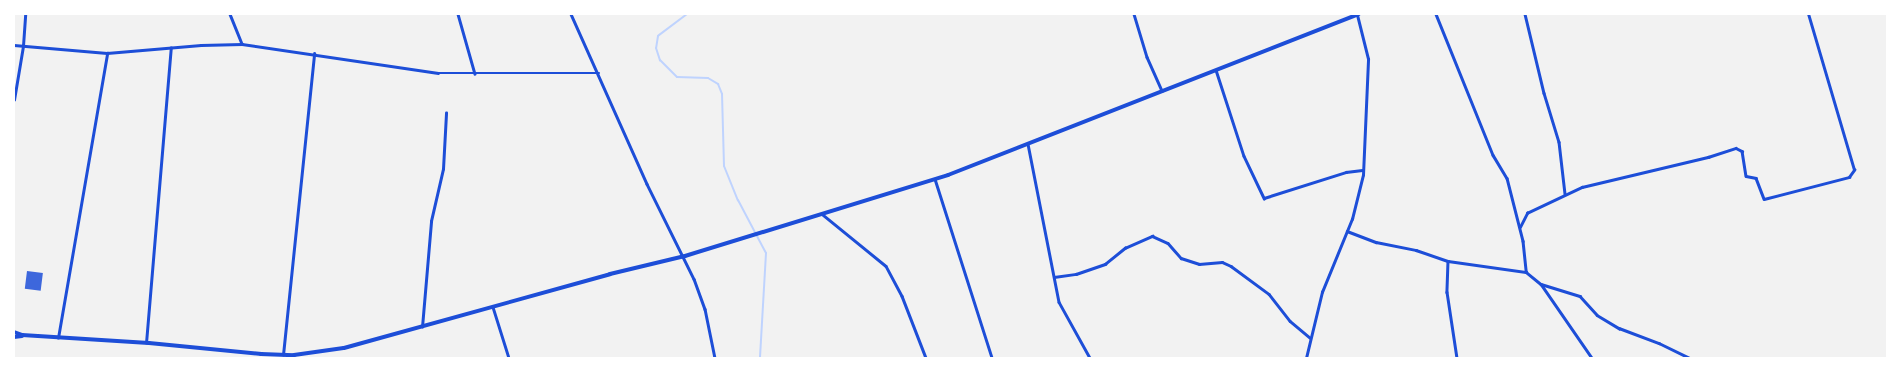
<!DOCTYPE html>
<html>
<head>
<meta charset="utf-8">
<style>
	body { margin:0 }
	#map { position:relative; width:1901px; height:372px; overflow:hidden; background:#f2f2f2; font-family:"Open Sans",sans-serif }
	div>[style] { position:absolute }
	.stream>* { height:2px; margin:-1px; padding:0 1px; transform-origin:1px; border-radius:1px; background:#bfd3fe }
	.building>* { inset:0; background:#3d67dc; transform-origin:0 0 }
	.minor>* { height:2.5px; margin:-1.25px; padding:0 1.25px; transform-origin:1.25px; border-radius:1.25px; background:#1d4ed8 }
	.secondary>* { height:4px; margin:-2px; padding:0 2px; transform-origin:2px; border-radius:2px; background:#1d4ed8 }
	span { translate:-50% -50%; white-space:nowrap; text-align:center; line-height:1.15; -webkit-text-stroke:3px #fff; paint-order:stroke }
	.frame { position:absolute; inset:0; border:15px solid #fff; pointer-events:none }
</style>
</head>
<body>
<div id="map">
	<div class="stream">
		<div style="left:687px;top:14px;width:36px;rotate:143deg"></div>
		<div style="left:658px;top:36px;width:12px;rotate:99deg"></div>
		<div style="left:656px;top:48px;width:13px;rotate:72deg"></div>
		<div style="left:660px;top:60px;width:24px;rotate:45deg"></div>
		<div style="left:677px;top:77px;width:31px;rotate:2deg"></div>
		<div style="left:708px;top:78px;width:12px;rotate:31deg"></div>
		<div style="left:718px;top:84px;width:11px;rotate:68deg"></div>
		<div style="left:722px;top:94px;width:72px;rotate:88.4deg"></div>
		<div style="left:724px;top:166px;width:37px;rotate:68deg"></div>
		<div style="left:738px;top:200px;width:60px;rotate:62.2deg"></div>
		<div style="left:766px;top:253px;width:105px;rotate:93.3deg"></div>
	</div>
	<div class="building">
		<div style="left:27px;top:271px;width:16px;height:18px;rotate:7deg"></div>
	</div>
	<div class="minor">
		<div style="left:230px;top:14px;width:32px;rotate:68deg"></div>
		<div style="left:458px;top:14px;width:62px;rotate:74.2deg"></div>
		<div style="left:571px;top:14px;width:186px;rotate:65.9deg"></div>
		<div style="left:647px;top:184px;width:106px;rotate:63.7deg"></div>
		<div style="left:694px;top:279px;width:32px;rotate:70deg"></div>
		<div style="left:705px;top:309px;width:50px;rotate:78.5deg"></div>
		<div style="left:1134px;top:14px;width:45px;rotate:73.2deg"></div>
		<div style="left:1147px;top:57px;width:37px;rotate:66deg"></div>
		<div style="left:1436px;top:14px;width:152px;rotate:68deg"></div>
		<div style="left:1493px;top:155px;width:27px;rotate:59deg"></div>
		<div style="left:1507px;top:178px;width:65px;rotate:75.7deg"></div>
		<div style="left:1523px;top:241px;width:31px;rotate:84deg"></div>
		<div style="left:1525px;top:14px;width:81px;rotate:76.5deg"></div>
		<div style="left:1544px;top:93px;width:51px;rotate:73deg"></div>
		<div style="left:1559px;top:142px;width:52px;rotate:83.4deg"></div>
		<div style="left:14px;top:45px;width:93px;rotate:4.9deg"></div>
		<div style="left:107px;top:53px;width:94px;rotate:-4.9deg"></div>
		<div style="left:201px;top:45px;width:41px;rotate:-1.4deg"></div>
		<div style="left:242px;top:44px;width:198px;rotate:8.4deg"></div>
		<div style="left:438px;top:73px;width:161px"></div>
		<div style="left:1216px;top:70px;width:90px;rotate:72deg"></div>
		<div style="left:1244px;top:156px;width:47px;rotate:64.5deg"></div>
		<div style="left:1264px;top:198px;width:86px;rotate:-17.6deg"></div>
		<div style="left:1346px;top:172px;width:16px;rotate:-7deg"></div>
		<div style="left:14px;top:100px;width:55px;rotate:-80.5deg"></div>
		<div style="left:23px;top:46px;width:32px;rotate:-86deg"></div>
		<div style="left:1028px;top:144px;width:161px;rotate:78.9deg"></div>
		<div style="left:1059px;top:302px;width:64px;rotate:61deg"></div>
		<div style="left:935px;top:179px;width:188px;rotate:72.3deg"></div>
		<div style="left:822px;top:214px;width:82px;rotate:39.1deg"></div>
		<div style="left:886px;top:266px;width:34px;rotate:62deg"></div>
		<div style="left:902px;top:296px;width:66px;rotate:68.8deg"></div>
		<div style="left:1520px;top:227px;width:16px;rotate:-63deg"></div>
		<div style="left:1527px;top:213px;width:61px;rotate:-25.3deg"></div>
		<div style="left:1582px;top:187px;width:130px;rotate:-13.4deg"></div>
		<div style="left:1708px;top:157px;width:29px;rotate:-18deg"></div>
		<div style="left:1736px;top:148px;width:7px;rotate:27deg"></div>
		<div style="left:1742px;top:151px;width:25px;rotate:81deg"></div>
		<div style="left:1746px;top:176px;width:10px;rotate:11deg"></div>
		<div style="left:1756px;top:178px;width:22px;rotate:69deg"></div>
		<div style="left:1764px;top:199px;width:88px;rotate:-14.5deg"></div>
		<div style="left:1849px;top:177px;width:9px;rotate:-54deg"></div>
		<div style="left:1854px;top:170px;width:163px;rotate:-106.4deg"></div>
		<div style="left:1347px;top:231px;width:31px;rotate:21deg"></div>
		<div style="left:1376px;top:242px;width:41px;rotate:11.3deg"></div>
		<div style="left:1416px;top:250px;width:34px;rotate:19deg"></div>
		<div style="left:1448px;top:261px;width:79px;rotate:8deg"></div>
		<div style="left:1526px;top:272px;width:19px;rotate:39deg"></div>
		<div style="left:1541px;top:284px;width:90px;rotate:55.4deg"></div>
		<div style="left:1448px;top:261px;width:31px;rotate:92deg"></div>
		<div style="left:1447px;top:292px;width:67px;rotate:81.4deg"></div>
		<div style="left:1054px;top:277px;width:22px;rotate:-8deg"></div>
		<div style="left:1076px;top:274px;width:31px;rotate:-19deg"></div>
		<div style="left:1105px;top:264px;width:26px;rotate:-39deg"></div>
		<div style="left:1125px;top:248px;width:30px;rotate:-24deg"></div>
		<div style="left:1152px;top:236px;width:17px;rotate:24deg"></div>
		<div style="left:1168px;top:243px;width:20px;rotate:49deg"></div>
		<div style="left:1181px;top:258px;width:19px;rotate:18deg"></div>
		<div style="left:1199px;top:264px;width:23px;rotate:-5deg"></div>
		<div style="left:1222px;top:262px;width:10px;rotate:24deg"></div>
		<div style="left:1231px;top:266px;width:47px;rotate:36.4deg"></div>
		<div style="left:1269px;top:294px;width:34px;rotate:52deg"></div>
		<div style="left:1290px;top:321px;width:26px;rotate:40deg"></div>
		<div style="left:1541px;top:284px;width:41px;rotate:17.1deg"></div>
		<div style="left:1580px;top:296px;width:25px;rotate:48deg"></div>
		<div style="left:1597px;top:315px;width:26px;rotate:31deg"></div>
		<div style="left:1619px;top:328px;width:43px;rotate:20.6deg"></div>
		<div style="left:1659px;top:343px;width:34px;rotate:26deg"></div>
		<div style="left:493px;top:307px;width:53px;rotate:72.6deg"></div>
		<div style="left:422px;top:327px;width:106px;rotate:-85.1deg"></div>
		<div style="left:431px;top:221px;width:53px;rotate:-77deg"></div>
		<div style="left:443px;top:169px;width:56px;rotate:-86.9deg"></div>
		<div style="left:58px;top:338px;width:289px;rotate:-80.2deg"></div>
		<div style="left:146px;top:343px;width:296px;rotate:-85.2deg"></div>
		<div style="left:283px;top:355px;width:303px;rotate:-84.1deg"></div>
		<div style="left:1306px;top:358px;width:68px;rotate:-76.4deg"></div>
		<div style="left:1322px;top:292px;width:79px;rotate:-67.7deg"></div>
		<div style="left:1352px;top:219px;width:45px;rotate:-76deg"></div>
		<div style="left:1363px;top:175px;width:116px;rotate:-87.5deg"></div>
		<div style="left:1368px;top:59px;width:45px;rotate:-104deg"></div>
	</div>
	<div class="secondary">
		<div style="left:14px;top:332px;width:9px;rotate:21deg"></div>
		<div style="left:22px;top:335px;width:127px;rotate:3.6deg"></div>
		<div style="left:149px;top:343px;width:113px;rotate:5.6deg"></div>
		<div style="left:261px;top:354px;width:33px;rotate:2deg"></div>
		<div style="left:294px;top:355px;width:50px;rotate:-8deg"></div>
		<div style="left:344px;top:348px;width:276px;rotate:-15.5deg"></div>
		<div style="left:610px;top:274px;width:77px;rotate:-13.5deg"></div>
		<div style="left:685px;top:256px;width:275px;rotate:-17.1deg"></div>
		<div style="left:948px;top:175px;width:441px;rotate:-21.4deg"></div>
		<div style="left:14px;top:337px;width:8px;rotate:-7deg"></div>
	</div>
	<div class="frame"></div>
</div>
</body>
</html>
